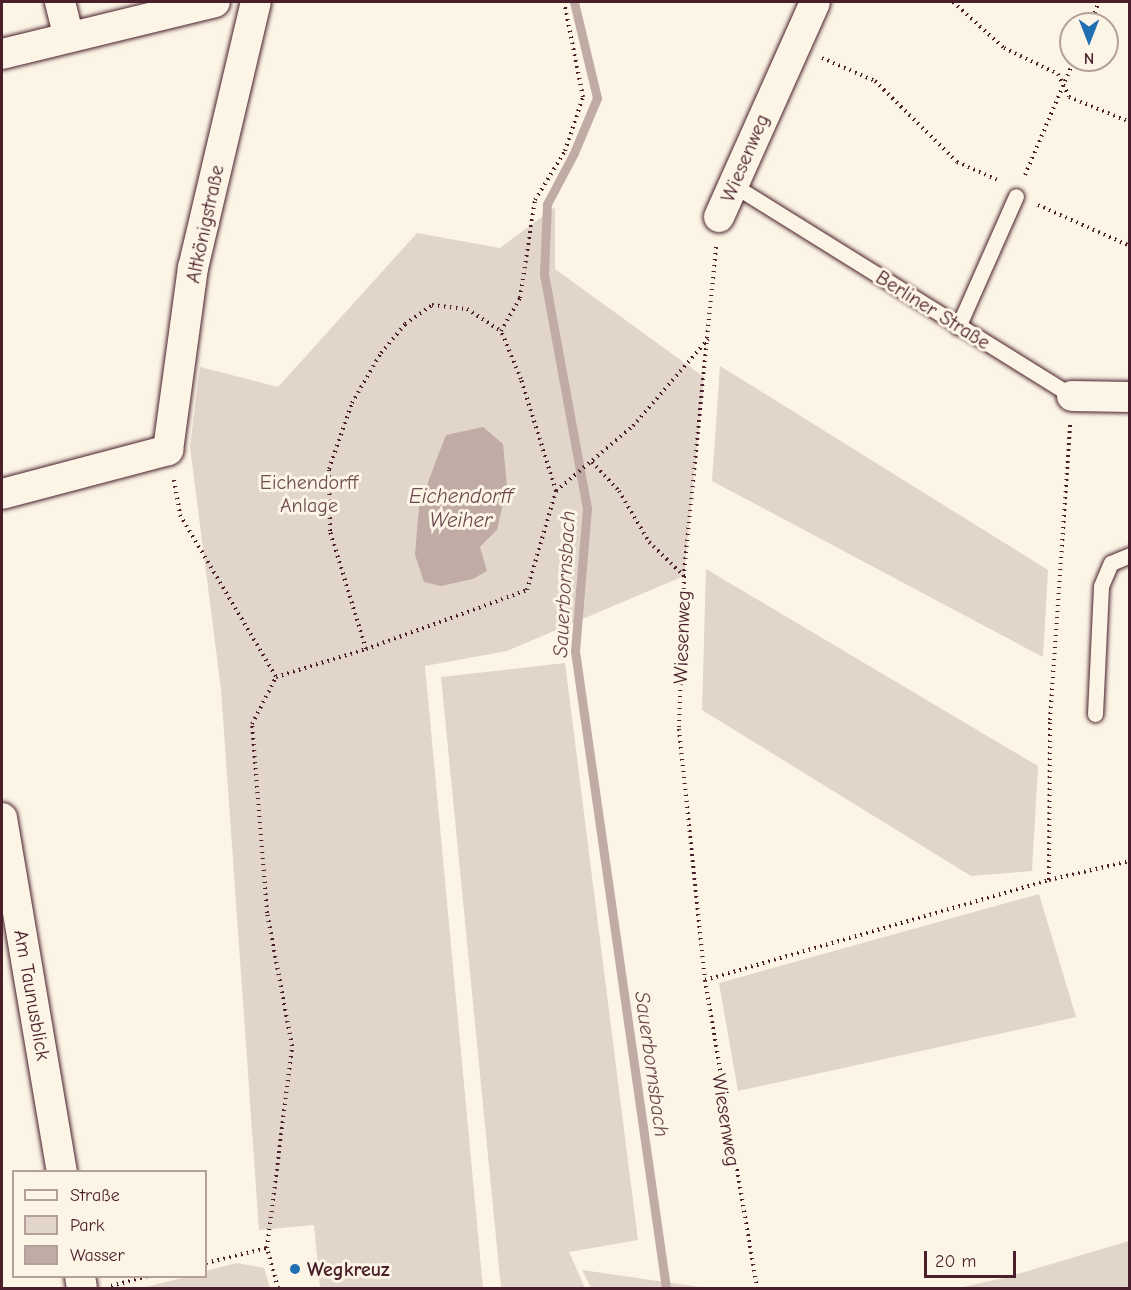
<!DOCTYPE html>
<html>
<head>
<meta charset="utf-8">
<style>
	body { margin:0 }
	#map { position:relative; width:1131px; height:1290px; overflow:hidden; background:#fcf5e5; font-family:"Comic Neue",sans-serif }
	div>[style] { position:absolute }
	.green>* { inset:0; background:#e2d5ca }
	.water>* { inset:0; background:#c0aca5 }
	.stream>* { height:9px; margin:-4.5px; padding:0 4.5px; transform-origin:4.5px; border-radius:4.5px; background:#c0aca5 }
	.path>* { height:4px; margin-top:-2px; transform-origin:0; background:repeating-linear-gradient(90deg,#4a1f2b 0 1.5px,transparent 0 6px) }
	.roads { filter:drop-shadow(0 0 2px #4a1f2b) drop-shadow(0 0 2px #4a1f2b) }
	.lane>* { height:15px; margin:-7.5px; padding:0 7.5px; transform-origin:7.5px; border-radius:7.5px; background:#fcf5e5 }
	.street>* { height:30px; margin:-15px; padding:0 15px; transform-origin:15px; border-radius:15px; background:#fcf5e5 }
	.dots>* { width:16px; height:16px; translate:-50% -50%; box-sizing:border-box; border:3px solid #fcf5e5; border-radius:50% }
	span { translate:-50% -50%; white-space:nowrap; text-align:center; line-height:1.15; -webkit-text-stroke:6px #fcf5e5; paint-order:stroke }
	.street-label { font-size:20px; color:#4a1f2b }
	.park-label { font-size:20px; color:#704c53 }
	.poi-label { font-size:20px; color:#4a1f2b; font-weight:700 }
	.left { translate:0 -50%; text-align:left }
	.water-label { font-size:21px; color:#6d4950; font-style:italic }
	.frame { position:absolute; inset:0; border:3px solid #4a1f2b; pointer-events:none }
	.legend { position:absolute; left:12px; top:1170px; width:195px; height:108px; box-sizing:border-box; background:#fcf5e5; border:2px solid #b59f9b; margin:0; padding:8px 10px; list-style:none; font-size:18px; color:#4a1f2b }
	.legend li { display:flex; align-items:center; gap:12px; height:30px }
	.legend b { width:30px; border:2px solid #b59f9b }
	.north { position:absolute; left:1059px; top:12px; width:60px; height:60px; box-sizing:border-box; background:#fcf5e5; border:2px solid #b59f9b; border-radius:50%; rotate:180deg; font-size:16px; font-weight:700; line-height:24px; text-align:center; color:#4a1f2b }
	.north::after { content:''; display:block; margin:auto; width:21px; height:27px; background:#1f6fb2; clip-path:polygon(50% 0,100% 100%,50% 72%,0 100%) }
	.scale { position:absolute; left:924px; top:1251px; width:92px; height:27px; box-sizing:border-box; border:3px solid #4a1f2b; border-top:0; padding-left:8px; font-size:18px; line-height:21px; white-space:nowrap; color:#4a1f2b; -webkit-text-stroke:4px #fcf5e5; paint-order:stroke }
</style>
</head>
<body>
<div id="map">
	<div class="green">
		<div style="clip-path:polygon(evenodd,555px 207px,555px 269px,704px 377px,684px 576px,507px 651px,425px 666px,483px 1288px,320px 1288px,314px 1225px,259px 1230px,221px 689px,190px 447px,200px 367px,278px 387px,417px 233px,500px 248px,555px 207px,437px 458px,497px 530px,480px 547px,430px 482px,437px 458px)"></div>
		<div style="clip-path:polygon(720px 366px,1048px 570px,1043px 657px,712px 481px)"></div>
		<div style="clip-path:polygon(706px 569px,1038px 766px,1032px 871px,971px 876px,702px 710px)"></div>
		<div style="clip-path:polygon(565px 663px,638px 1240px,569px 1252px,585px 1288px,501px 1288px,441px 677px)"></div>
		<div style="clip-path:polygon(1039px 894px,1076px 1017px,738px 1091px,719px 983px)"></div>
		<div style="clip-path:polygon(1129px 1241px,1129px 1288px,958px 1288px,1004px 1278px)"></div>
		<div style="clip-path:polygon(237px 1263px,264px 1268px,270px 1288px,142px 1288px,186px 1277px,206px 1276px,206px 1271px)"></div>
		<div style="clip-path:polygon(582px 1270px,700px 1287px,700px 1288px,591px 1288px)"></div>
	</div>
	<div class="water">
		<div style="clip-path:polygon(483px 427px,503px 444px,507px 487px,497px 530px,480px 547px,487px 571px,473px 579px,441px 586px,424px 582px,415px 555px,419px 507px,437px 458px,446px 435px)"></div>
	</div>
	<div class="stream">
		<div style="left:574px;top:2px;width:99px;rotate:76.5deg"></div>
		<div style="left:597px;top:98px;width:60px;rotate:112.7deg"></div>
		<div style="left:574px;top:153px;width:58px;rotate:117.9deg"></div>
		<div style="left:547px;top:204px;width:70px;rotate:92.5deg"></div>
		<div style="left:544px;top:274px;width:238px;rotate:79.6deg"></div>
		<div style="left:587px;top:508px;width:144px;rotate:94.8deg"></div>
		<div style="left:575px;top:651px;width:643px;rotate:81.87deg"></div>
	</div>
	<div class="path">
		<div style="left:953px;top:2px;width:69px;rotate:42deg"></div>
		<div style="left:1004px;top:48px;width:60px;rotate:25.7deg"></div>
		<div style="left:1058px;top:74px;width:25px;rotate:64deg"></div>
		<div style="left:1069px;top:97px;width:66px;rotate:22.3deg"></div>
		<div style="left:1090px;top:24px;width:24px;rotate:-68deg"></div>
		<div style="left:822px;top:58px;width:58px;rotate:23.5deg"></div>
		<div style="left:875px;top:81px;width:115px;rotate:44.6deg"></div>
		<div style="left:957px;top:162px;width:47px;rotate:23.8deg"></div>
		<div style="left:1025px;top:175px;width:125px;rotate:-66.9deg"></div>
		<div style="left:1038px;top:205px;width:101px;rotate:24deg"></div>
		<div style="left:716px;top:247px;width:331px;rotate:95.6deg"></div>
		<div style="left:684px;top:576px;width:153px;rotate:91.9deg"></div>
		<div style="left:679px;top:729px;width:252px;rotate:84.1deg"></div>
		<div style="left:705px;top:980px;width:312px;rotate:80.4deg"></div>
		<div style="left:592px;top:462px;width:40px;rotate:47deg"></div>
		<div style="left:619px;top:491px;width:59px;rotate:59.5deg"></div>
		<div style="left:649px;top:542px;width:49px;rotate:44.2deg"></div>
		<div style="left:174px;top:480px;width:36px;rotate:80deg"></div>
		<div style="left:180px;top:515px;width:188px;rotate:59.3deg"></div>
		<div style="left:556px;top:491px;width:101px;rotate:-40.2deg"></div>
		<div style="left:633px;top:426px;width:115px;rotate:-49.2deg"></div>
		<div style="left:366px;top:649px;width:123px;rotate:-107deg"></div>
		<div style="left:330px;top:531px;width:62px;rotate:-90.9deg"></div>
		<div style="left:329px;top:469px;width:70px;rotate:-70.8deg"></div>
		<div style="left:352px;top:403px;width:58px;rotate:-59.9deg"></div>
		<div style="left:381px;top:353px;width:38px;rotate:-50deg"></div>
		<div style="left:405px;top:324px;width:33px;rotate:-35deg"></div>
		<div style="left:432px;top:305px;width:35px;rotate:7deg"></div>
		<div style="left:467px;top:309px;width:40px;rotate:32.9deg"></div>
		<div style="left:1049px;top:880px;width:160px;rotate:-89.6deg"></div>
		<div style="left:1050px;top:720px;width:296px;rotate:-86.1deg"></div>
		<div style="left:705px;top:980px;width:358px;rotate:-16.2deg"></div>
		<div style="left:1049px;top:880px;width:83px;rotate:-13.2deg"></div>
		<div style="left:206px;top:1263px;width:63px;rotate:-13.8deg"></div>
		<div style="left:111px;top:1286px;width:38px;rotate:-15deg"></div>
		<div style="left:278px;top:1288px;width:41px;rotate:-105.4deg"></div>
		<div style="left:267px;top:1248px;width:204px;rotate:-82.9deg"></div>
		<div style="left:292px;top:1046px;width:135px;rotate:-100.6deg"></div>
		<div style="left:267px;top:913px;width:190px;rotate:-94.5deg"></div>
		<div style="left:252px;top:724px;width:53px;rotate:-62.9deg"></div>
		<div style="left:276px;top:677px;width:94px;rotate:-17.3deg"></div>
		<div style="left:366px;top:649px;width:171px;rotate:-20.1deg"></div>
		<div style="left:527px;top:590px;width:103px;rotate:-73.7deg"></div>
		<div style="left:556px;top:491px;width:117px;rotate:-107.4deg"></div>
		<div style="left:521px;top:379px;width:52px;rotate:-112.6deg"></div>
		<div style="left:501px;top:331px;width:38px;rotate:-60deg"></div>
		<div style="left:520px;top:298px;width:99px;rotate:-81.3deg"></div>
		<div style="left:535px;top:200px;width:57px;rotate:-58.5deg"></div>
		<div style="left:565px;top:151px;width:57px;rotate:-71.6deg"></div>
		<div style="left:583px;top:97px;width:97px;rotate:-101.3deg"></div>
	</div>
	<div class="roads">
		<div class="lane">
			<div style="left:746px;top:193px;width:384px;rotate:31.9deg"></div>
			<div style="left:958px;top:327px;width:143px;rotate:-66.1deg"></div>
			<div style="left:1095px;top:714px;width:128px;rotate:-87.3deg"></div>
			<div style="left:1101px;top:586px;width:25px;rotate:-67deg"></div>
			<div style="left:1111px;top:563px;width:21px;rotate:-23deg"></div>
		</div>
		<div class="street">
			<div style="left:60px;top:2px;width:36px;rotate:76deg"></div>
			<div style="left:2px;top:54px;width:219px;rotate:-13.7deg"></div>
			<div style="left:719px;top:217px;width:235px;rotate:-65.9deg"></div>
			<div style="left:1072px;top:396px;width:58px;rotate:1deg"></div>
			<div style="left:2px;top:494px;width:172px;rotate:-14.8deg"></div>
			<div style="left:168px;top:450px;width:184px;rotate:-82.2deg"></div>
			<div style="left:193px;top:268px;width:273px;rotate:-76.7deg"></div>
			<div style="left:2px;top:818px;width:359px;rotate:80.4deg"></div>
			<div style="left:80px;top:1276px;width:12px;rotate:81deg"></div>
		</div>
	</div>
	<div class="dots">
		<div style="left:295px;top:1269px;background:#1f6fb2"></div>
	</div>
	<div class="street-label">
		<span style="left:745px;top:158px;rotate:-67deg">Wiesenweg</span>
		<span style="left:205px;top:224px;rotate:-78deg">Altkönigstraße</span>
		<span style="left:933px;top:310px;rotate:32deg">Berliner Straße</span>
		<span style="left:682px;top:637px;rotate:-88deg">Wiesenweg</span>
		<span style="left:32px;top:995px;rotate:80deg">Am Taunusblick</span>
		<span style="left:726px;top:1120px;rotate:81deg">Wiesenweg</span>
	</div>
	<div class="park-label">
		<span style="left:309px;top:494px">Eichendorff<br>Anlage</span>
	</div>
	<div class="poi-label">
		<span class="left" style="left:307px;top:1269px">Wegkreuz</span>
	</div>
	<div class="water-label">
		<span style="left:461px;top:508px">Eichendorff<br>Weiher</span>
		<span style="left:564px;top:584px;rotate:-87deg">Sauerbornsbach</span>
		<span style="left:652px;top:1064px;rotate:82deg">Sauerbornsbach</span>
	</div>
	<div class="frame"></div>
	<ul class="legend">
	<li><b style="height:8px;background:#fcf5e5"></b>Straße</li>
	<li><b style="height:16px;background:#e2d5ca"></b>Park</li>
	<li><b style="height:16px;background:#c0aca5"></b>Wasser</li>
	</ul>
	<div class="north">N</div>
	<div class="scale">20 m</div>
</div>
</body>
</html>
